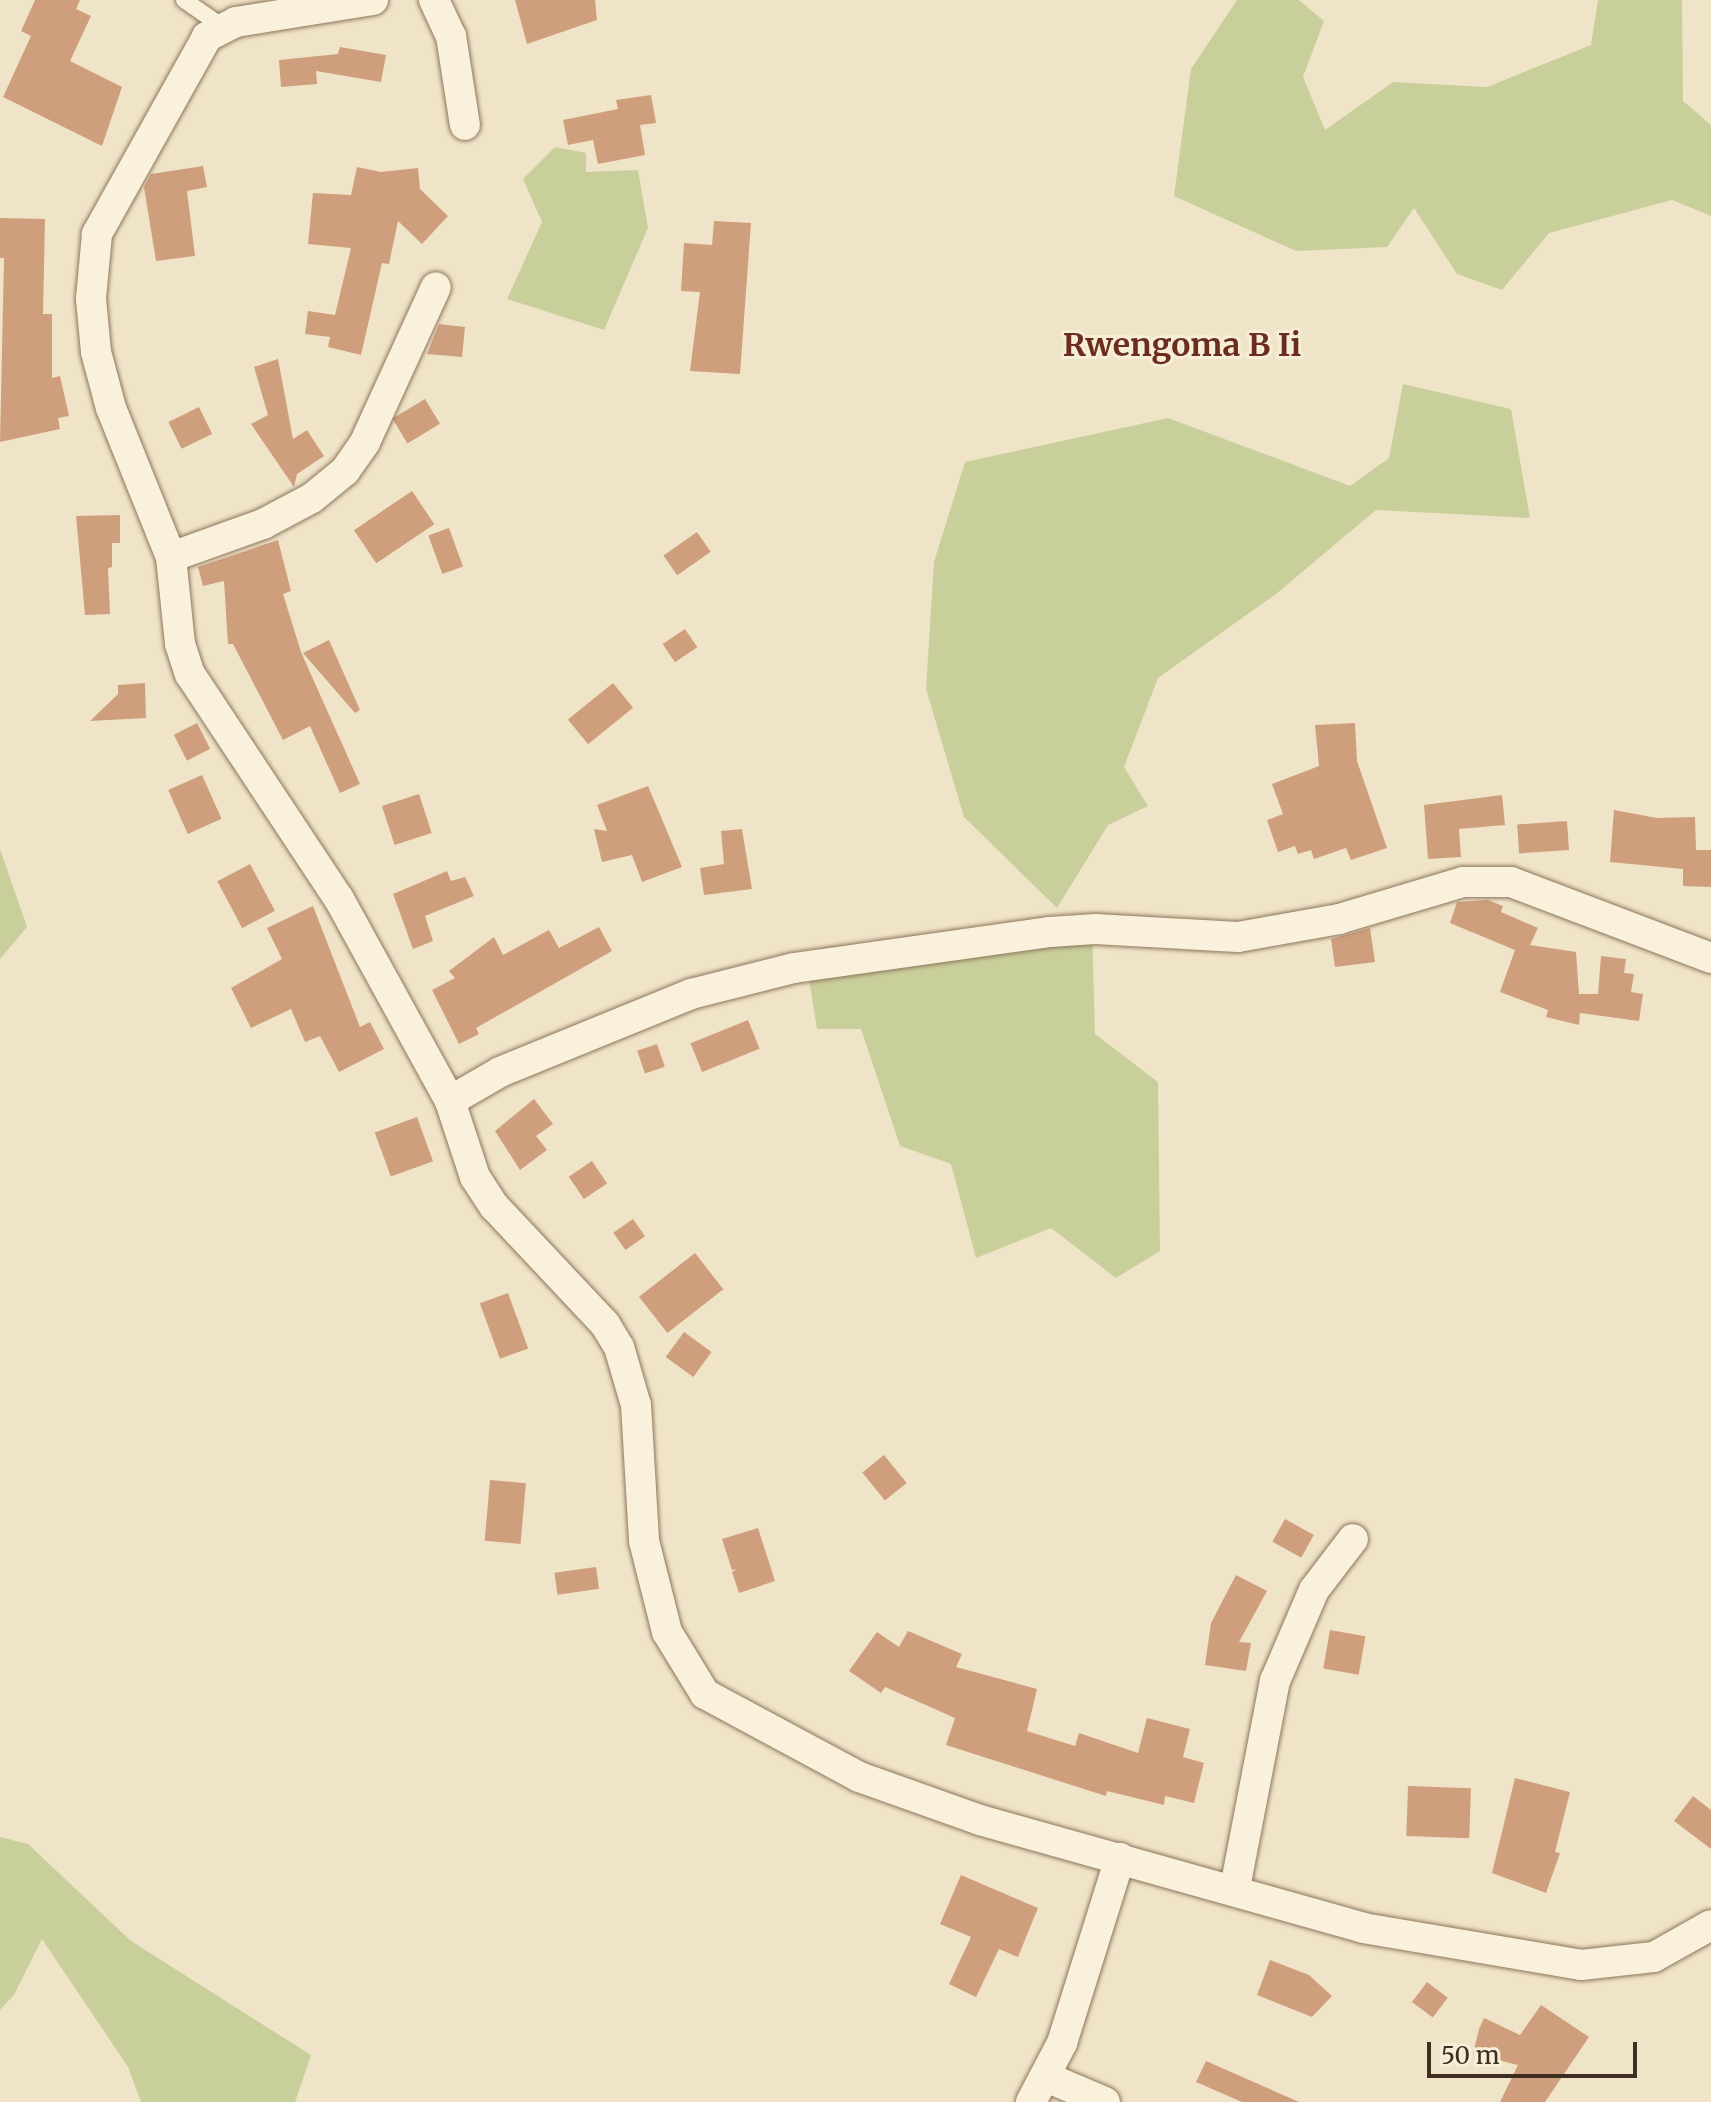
<!DOCTYPE html>
<html>
<head>
<meta charset="utf-8">
<style>
	body { margin:0 }
	#map { position:relative; width:1711px; height:2102px; overflow:hidden; background:#f0e4c8; font-family:Merriweather,serif }
	div>[style] { position:absolute }
	.green>* { inset:0; background:#c9cf9b }
	.building>* { inset:0; background:#cf9f7d; transform-origin:0 0 }
	.roads { filter:drop-shadow(0 0 2px #8d765c) drop-shadow(0 0 2px #8d765c) }
	.service>* { height:16px; margin:-8px; padding:0 8px; transform-origin:8px; border-radius:8px; background:#faf1dc }
	.minor>* { height:30px; margin:-15px; padding:0 15px; transform-origin:15px; border-radius:15px; background:#faf1dc }
	span { translate:-50% -50%; white-space:nowrap; text-align:center; line-height:1.15; -webkit-text-stroke:6px #f7eed8; paint-order:stroke }
	.quarter-label { font-size:32px; color:#6b2e1e; font-weight:700 }
	.scale { position:absolute; left:1427px; top:2042px; width:210px; height:36px; box-sizing:border-box; border:4px solid #3d2e20; border-top:0; padding-left:10px; font-size:24px; line-height:28px; white-space:nowrap; color:#3d2e20; -webkit-text-stroke:6px #f7eed8; paint-order:stroke }
</style>
</head>
<body>
<div id="map">
	<div class="green">
		<div style="clip-path:polygon(1237px 0,1299px 0,1324px 21px,1303px 77px,1325px 130px,1393px 82px,1487px 87px,1591px 45px,1598px 0,1682px 0,1683px 101px,1711px 125px,1711px 216px,1672px 200px,1549px 233px,1502px 290px,1457px 274px,1414px 208px,1387px 247px,1296px 251px,1174px 196px,1191px 69px)"></div>
		<div style="clip-path:polygon(555px 147px,586px 153px,586px 172px,638px 170px,648px 228px,604px 330px,507px 299px,542px 222px,523px 179px)"></div>
		<div style="clip-path:polygon(1403px 384px,1511px 409px,1530px 518px,1376px 510px,1276px 594px,1158px 678px,1124px 767px,1148px 806px,1108px 825px,1057px 908px,964px 817px,926px 689px,934px 562px,965px 462px,1168px 418px,1350px 486px,1389px 458px)"></div>
		<div style="clip-path:polygon(0 849px,27px 927px,0 959px)"></div>
		<div style="clip-path:polygon(1058px 926px,1092px 927px,1095px 1034px,1158px 1082px,1160px 1251px,1116px 1278px,1051px 1228px,976px 1258px,951px 1164px,900px 1146px,861px 1029px,817px 1029px,805px 954px,825px 947px)"></div>
		<div style="clip-path:polygon(0 1837px,28px 1844px,131px 1941px,311px 2055px,295px 2102px,141px 2102px,128px 2067px,42px 1939px,14px 1995px,0 2010px)"></div>
	</div>
	<div class="building">
		<div style="clip-path:polygon(35px 0,80px 0,76px 9px,91px 16px,70px 61px,122px 87px,102px 146px,3px 97px,31px 36px,21px 31px)"></div>
		<div style="clip-path:polygon(515px 0,595px 0,597px 20px,527px 44px)"></div>
		<div style="clip-path:polygon(340px 47px,386px 55px,381px 82px,316px 71px,317px 84px,281px 87px,279px 60px,338px 54px)"></div>
		<div style="clip-path:polygon(651px 95px,656px 123px,640px 125px,645px 155px,598px 164px,593px 140px,568px 145px,563px 120px,618px 109px,616px 100px)"></div>
		<div style="clip-path:polygon(203px 166px,207px 187px,187px 191px,195px 256px,156px 261px,144px 187px,151px 174px)"></div>
		<div style="clip-path:polygon(357px 167px,381px 172px,418px 168px,420px 189px,448px 216px,422px 244px,398px 221px,389px 264px,382px 263px,361px 355px,328px 347px,330px 337px,305px 334px,308px 311px,335px 315px,351px 248px,308px 244px,313px 193px,351px 195px)"></div>
		<div style="clip-path:polygon(0 218px,45px 219px,43px 314px,52px 314px,52px 378px,60px 376px,69px 416px,58px 418px,60px 429px,0 442px,4px 258px,0 258px)"></div>
		<div style="clip-path:polygon(714px 221px,751px 223px,740px 374px,690px 371px,700px 292px,681px 291px,684px 243px,712px 245px)"></div>
		<div style="clip-path:polygon(439px 324px,465px 327px,462px 357px,427px 354px)"></div>
		<div style="clip-path:polygon(278px 359px,293px 439px,307px 430px,324px 456px,297px 474px,294px 487px,251px 424px,268px 415px,254px 367px)"></div>
		<div style="left:425px;top:399px;width:29px;height:38px;rotate:59deg"></div>
		<div style="left:199px;top:407px;width:30px;height:34px;rotate:64deg"></div>
		<div style="left:412px;top:491px;width:40px;height:70px;rotate:56deg"></div>
		<div style="clip-path:polygon(120px 515px,120px 543px,112px 543px,112px 567px,108px 568px,110px 614px,85px 615px,76px 516px)"></div>
		<div style="left:449px;top:528px;width:41px;height:22px;rotate:70deg"></div>
		<div style="left:697px;top:532px;width:24px;height:41px;rotate:55deg"></div>
		<div style="clip-path:polygon(278px 540px,291px 591px,283px 594px,301px 652px,360px 784px,340px 793px,310px 726px,283px 740px,233px 644px,228px 644px,224px 581px,203px 586px,198px 567px)"></div>
		<div style="left:685px;top:629px;width:22px;height:27px;rotate:56deg"></div>
		<div style="clip-path:polygon(329px 640px,360px 710px,355px 713px,303px 653px)"></div>
		<div style="clip-path:polygon(145px 683px,146px 718px,90px 721px,118px 694px,118px 685px)"></div>
		<div style="left:613px;top:683px;width:32px;height:58px;rotate:51deg"></div>
		<div style="left:197px;top:723px;width:29px;height:26px;rotate:63deg"></div>
		<div style="clip-path:polygon(1355px 723px,1357px 761px,1387px 848px,1351px 860px,1346px 848px,1314px 859px,1311px 850px,1298px 854px,1295px 846px,1278px 852px,1267px 820px,1283px 814px,1272px 784px,1319px 766px,1315px 725px)"></div>
		<div style="left:202px;top:775px;width:48px;height:37px;rotate:66deg"></div>
		<div style="clip-path:polygon(648px 786px,682px 867px,642px 882px,632px 855px,602px 862px,594px 829px,607px 831px,597px 805px)"></div>
		<div style="left:419px;top:794px;width:41px;height:39px;rotate:72deg"></div>
		<div style="clip-path:polygon(1502px 795px,1505px 825px,1459px 829px,1461px 857px,1428px 859px,1424px 805px)"></div>
		<div style="clip-path:polygon(1614px 810px,1657px 818px,1695px 817px,1696px 850px,1711px 850px,1711px 887px,1683px 886px,1683px 869px,1610px 862px)"></div>
		<div style="left:1567px;top:821px;width:29px;height:50px;rotate:86deg"></div>
		<div style="clip-path:polygon(742px 829px,752px 889px,704px 895px,700px 868px,724px 864px,721px 831px)"></div>
		<div style="left:250px;top:864px;width:53px;height:37px;rotate:62deg"></div>
		<div style="clip-path:polygon(447px 871px,451px 881px,465px 877px,474px 896px,425px 916px,433px 941px,413px 949px,393px 894px)"></div>
		<div style="clip-path:polygon(1488px 900px,1503px 906px,1501px 912px,1538px 928px,1530px 945px,1576px 952px,1579px 994px,1598px 994px,1601px 956px,1626px 959px,1624px 973px,1634px 974px,1631px 992px,1643px 994px,1639px 1021px,1580px 1013px,1579px 1025px,1546px 1017px,1548px 1010px,1500px 992px,1515px 950px,1450px 923px,1457px 902px)"></div>
		<div style="clip-path:polygon(313px 906px,360px 1027px,370px 1022px,384px 1049px,339px 1072px,320px 1036px,305px 1042px,291px 1009px,251px 1028px,231px 988px,282px 959px,267px 928px)"></div>
		<div style="clip-path:polygon(599px 927px,612px 951px,476px 1028px,479px 1034px,459px 1044px,432px 990px,455px 978px,449px 971px,494px 937px,503px 955px,549px 930px,559px 948px)"></div>
		<div style="clip-path:polygon(1370px 928px,1375px 962px,1335px 967px,1331px 939px)"></div>
		<div style="left:748px;top:1020px;width:31px;height:62px;rotate:68deg"></div>
		<div style="left:657px;top:1044px;width:24px;height:21px;rotate:71deg"></div>
		<div style="clip-path:polygon(534px 1099px,553px 1124px,536px 1136px,547px 1150px,520px 1170px,495px 1131px)"></div>
		<div style="left:417px;top:1117px;width:47px;height:45px;rotate:70deg"></div>
		<div style="left:592px;top:1161px;width:27px;height:28px;rotate:56deg"></div>
		<div style="left:633px;top:1219px;width:21px;height:24px;rotate:55deg"></div>
		<div style="left:695px;top:1253px;width:46px;height:71px;rotate:52deg"></div>
		<div style="left:508px;top:1293px;width:59px;height:30px;rotate:70deg"></div>
		<div style="left:684px;top:1332px;width:34px;height:31px;rotate:36deg"></div>
		<div style="left:884px;top:1455px;width:36px;height:28px;rotate:51deg"></div>
		<div style="left:490px;top:1480px;width:36px;height:61px;rotate:5deg"></div>
		<div style="left:1285px;top:1519px;width:33px;height:26px;rotate:29deg"></div>
		<div style="clip-path:polygon(758px 1528px,775px 1581px,739px 1593px,732px 1572px,737px 1569px,732px 1570px,722px 1539px)"></div>
		<div style="left:596px;top:1567px;width:22px;height:42px;rotate:82deg"></div>
		<div style="clip-path:polygon(1236px 1575px,1267px 1591px,1239px 1642px,1251px 1643px,1246px 1671px,1205px 1665px,1211px 1623px)"></div>
		<div style="left:1330px;top:1630px;width:36px;height:39px;rotate:10deg"></div>
		<div style="clip-path:polygon(908px 1631px,962px 1654px,956px 1667px,1037px 1689px,1027px 1731px,1075px 1746px,1079px 1733px,1138px 1753px,1147px 1718px,1190px 1729px,1183px 1757px,1204px 1763px,1194px 1803px,1165px 1796px,1164px 1805px,1107px 1791px,1106px 1796px,946px 1745px,955px 1718px,885px 1687px,881px 1693px,849px 1671px,877px 1632px,899px 1647px)"></div>
		<div style="clip-path:polygon(1515px 1778px,1570px 1792px,1555px 1852px,1560px 1853px,1546px 1893px,1492px 1873px)"></div>
		<div style="left:1408px;top:1786px;width:63px;height:50px;rotate:2deg"></div>
		<div style="clip-path:polygon(1693px 1796px,1711px 1810px,1711px 1849px,1674px 1821px)"></div>
		<div style="clip-path:polygon(961px 1875px,1038px 1908px,1018px 1957px,999px 1949px,976px 1997px,949px 1984px,971px 1937px,940px 1924px)"></div>
		<div style="clip-path:polygon(1270px 1960px,1309px 1975px,1332px 1996px,1312px 2017px,1257px 1995px)"></div>
		<div style="left:1427px;top:1982px;width:26px;height:25px;rotate:37deg"></div>
		<div style="clip-path:polygon(1541px 2005px,1589px 2037px,1545px 2102px,1500px 2102px,1518px 2065px,1473px 2054px,1479px 2029px,1484px 2018px,1520px 2035px)"></div>
		<div style="clip-path:polygon(1206px 2061px,1299px 2102px,1242px 2102px,1196px 2082px)"></div>
	</div>
	<div class="roads">
		<div class="service">
			<div style="left:184px;top:0;width:44px;rotate:34.8deg"></div>
		</div>
		<div class="minor">
			<div style="left:373px;top:0;width:139px;rotate:170.9deg"></div>
			<div style="left:236px;top:22px;width:33px;rotate:153deg"></div>
			<div style="left:207px;top:37px;width:226px;rotate:119.2deg"></div>
			<div style="left:97px;top:234px;width:65px;rotate:95.3deg"></div>
			<div style="left:91px;top:299px;width:53px;rotate:84.6deg"></div>
			<div style="left:96px;top:352px;width:58px;rotate:75deg"></div>
			<div style="left:111px;top:408px;width:161px;rotate:68.1deg"></div>
			<div style="left:171px;top:557px;width:87px;rotate:84.1deg"></div>
			<div style="left:180px;top:644px;width:32px;rotate:72deg"></div>
			<div style="left:190px;top:674px;width:270px;rotate:56.5deg"></div>
			<div style="left:339px;top:899px;width:230px;rotate:61.2deg"></div>
			<div style="left:450px;top:1101px;width:80px;rotate:71.8deg"></div>
			<div style="left:475px;top:1177px;width:35px;rotate:57deg"></div>
			<div style="left:494px;top:1206px;width:162px;rotate:46.8deg"></div>
			<div style="left:605px;top:1324px;width:27px;rotate:59deg"></div>
			<div style="left:619px;top:1347px;width:60px;rotate:73.7deg"></div>
			<div style="left:636px;top:1405px;width:136px;rotate:86.6deg"></div>
			<div style="left:644px;top:1541px;width:94px;rotate:75.8deg"></div>
			<div style="left:667px;top:1632px;width:73px;rotate:58.5deg"></div>
			<div style="left:705px;top:1694px;width:175px;rotate:28.3deg"></div>
			<div style="left:859px;top:1777px;width:128px;rotate:19.6deg"></div>
			<div style="left:980px;top:1820px;width:398px;rotate:15.7deg"></div>
			<div style="left:1363px;top:1928px;width:221px;rotate:9.6deg"></div>
			<div style="left:1581px;top:1965px;width:73px;rotate:-6.3deg"></div>
			<div style="left:1654px;top:1957px;width:65px;rotate:-29.3deg"></div>
			<div style="left:434px;top:0;width:40px;rotate:65deg"></div>
			<div style="left:451px;top:36px;width:90px;rotate:81.1deg"></div>
			<div style="left:171px;top:557px;width:98px;rotate:-19.7deg"></div>
			<div style="left:263px;top:524px;width:55px;rotate:-28deg"></div>
			<div style="left:312px;top:498px;width:43px;rotate:-39.3deg"></div>
			<div style="left:345px;top:471px;width:35px;rotate:-55deg"></div>
			<div style="left:365px;top:442px;width:170px;rotate:-65.4deg"></div>
			<div style="left:450px;top:1101px;width:58px;rotate:-30.1deg"></div>
			<div style="left:500px;top:1072px;width:206px;rotate:-22.2deg"></div>
			<div style="left:691px;top:994px;width:106px;rotate:-14.2deg"></div>
			<div style="left:794px;top:968px;width:259px;rotate:-8deg"></div>
			<div style="left:1050px;top:932px;width:45px;rotate:-3.8deg"></div>
			<div style="left:1095px;top:929px;width:143px;rotate:3.2deg"></div>
			<div style="left:1238px;top:937px;width:103px;rotate:-10.1deg"></div>
			<div style="left:1339px;top:919px;width:129px;rotate:-16.6deg"></div>
			<div style="left:1463px;top:882px;width:48px"></div>
			<div style="left:1511px;top:882px;width:214px;rotate:20.8deg"></div>
			<div style="left:1235px;top:1888px;width:211px;rotate:-79.1deg"></div>
			<div style="left:1275px;top:1681px;width:99px;rotate:-66.8deg"></div>
			<div style="left:1314px;top:1590px;width:64px;rotate:-52.6deg"></div>
			<div style="left:1046px;top:2077px;width:64px;rotate:23deg"></div>
			<div style="left:1031px;top:2102px;width:67px;rotate:-62.3deg"></div>
			<div style="left:1062px;top:2043px;width:194px;rotate:-72.6deg"></div>
		</div>
	</div>
	<div class="quarter-label">
		<span style="left:1182px;top:345px">Rwengoma B Ii</span>
	</div>
	<div class="scale">50 m</div>
</div>
</body>
</html>
